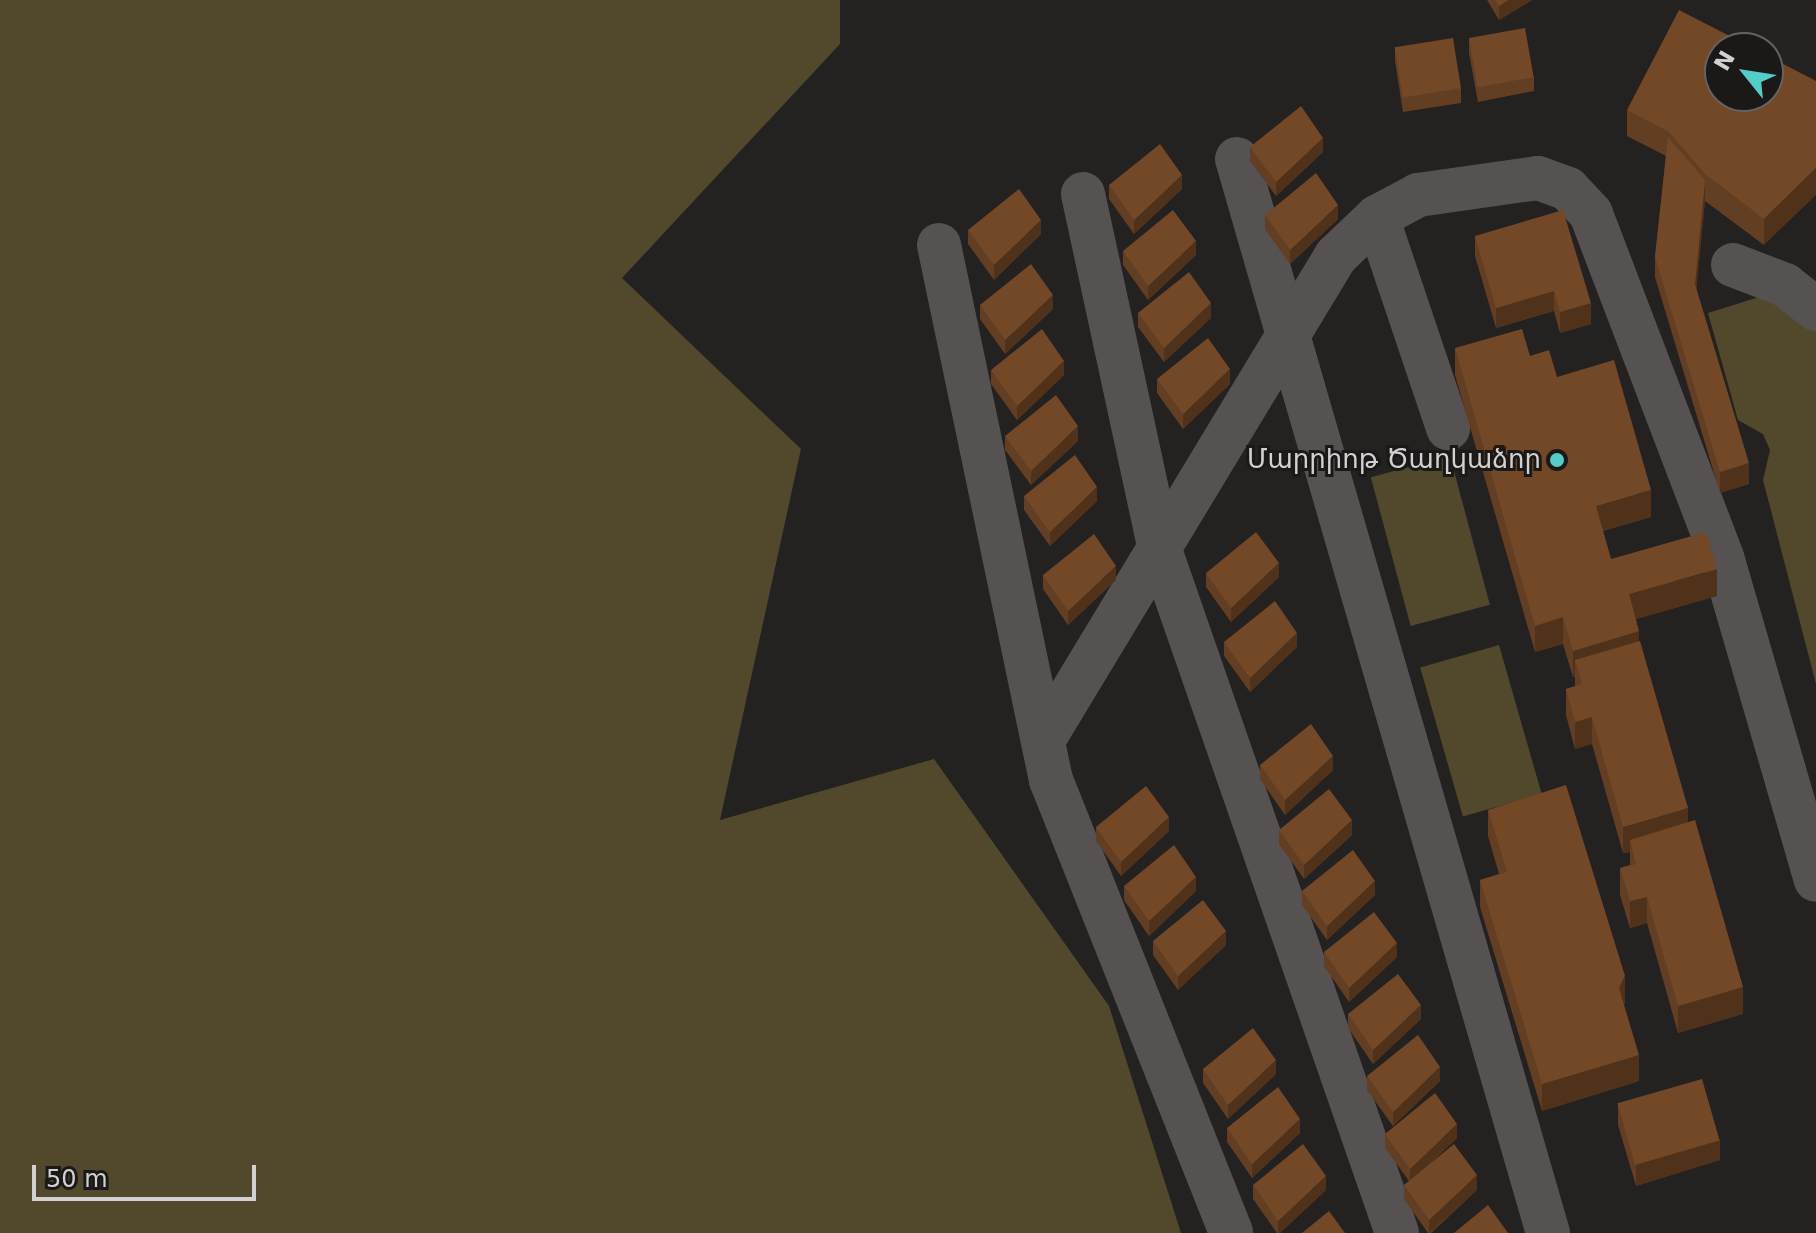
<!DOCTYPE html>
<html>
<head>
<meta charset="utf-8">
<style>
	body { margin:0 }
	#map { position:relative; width:1816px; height:1233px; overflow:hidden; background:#242121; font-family:"DejaVu Sans","Noto Sans Armenian",sans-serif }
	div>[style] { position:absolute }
	.green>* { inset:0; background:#52482c; transform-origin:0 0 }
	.minor>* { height:44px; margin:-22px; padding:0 22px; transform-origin:22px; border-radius:22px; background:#555251 }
	.wall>* { inset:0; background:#623e22 }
	.shaded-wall>* { inset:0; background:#50321b }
	.building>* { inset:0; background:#724827; transform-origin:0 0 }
	.dots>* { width:22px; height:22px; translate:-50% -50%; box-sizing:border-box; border:4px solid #1b1818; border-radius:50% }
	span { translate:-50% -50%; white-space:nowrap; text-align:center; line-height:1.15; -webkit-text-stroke:6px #1b1818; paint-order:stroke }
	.poi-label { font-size:26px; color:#d2d0d0 }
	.right { translate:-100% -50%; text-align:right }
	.north { position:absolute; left:1704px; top:32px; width:80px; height:80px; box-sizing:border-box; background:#1b1818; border:2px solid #646262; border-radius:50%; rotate:300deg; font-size:22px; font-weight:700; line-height:32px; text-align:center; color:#d2d0d0 }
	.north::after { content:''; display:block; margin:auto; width:28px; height:36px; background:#54cdc8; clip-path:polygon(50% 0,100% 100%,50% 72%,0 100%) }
	.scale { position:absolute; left:32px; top:1165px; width:224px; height:36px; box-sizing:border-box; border:4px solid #d2d0d0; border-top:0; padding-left:10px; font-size:24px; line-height:28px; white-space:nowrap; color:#d2d0d0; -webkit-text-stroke:6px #1b1818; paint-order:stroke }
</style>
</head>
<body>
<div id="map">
	<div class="green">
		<div style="clip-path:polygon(0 0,840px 0,840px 44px,622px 278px,801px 449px,720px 820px,934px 759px,1109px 1006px,1181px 1233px,0 1233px)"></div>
		<div style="clip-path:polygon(1759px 297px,1784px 300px,1816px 327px,1816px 684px,1763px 480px,1770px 450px,1763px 434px,1738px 420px,1708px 313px)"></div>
		<div style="left:1450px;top:456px;width:154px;height:82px;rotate:75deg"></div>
		<div style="left:1499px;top:645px;width:155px;height:82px;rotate:74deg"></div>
	</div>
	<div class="minor">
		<div style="left:1237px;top:159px;width:1118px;rotate:73.85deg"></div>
		<div style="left:1083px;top:194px;width:364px;rotate:77.8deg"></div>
		<div style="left:1160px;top:550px;width:723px;rotate:70.86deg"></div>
		<div style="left:1377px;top:217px;width:223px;rotate:71.4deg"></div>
		<div style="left:939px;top:245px;width:547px;rotate:78.18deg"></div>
		<div style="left:1051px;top:780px;width:487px;rotate:68.3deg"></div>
		<div style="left:1733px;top:265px;width:56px;rotate:21deg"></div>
		<div style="left:1785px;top:285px;width:39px;rotate:38deg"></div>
		<div style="left:1045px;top:737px;width:562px;rotate:-58.83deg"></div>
		<div style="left:1336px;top:256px;width:57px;rotate:-43.6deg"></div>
		<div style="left:1377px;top:217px;width:47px;rotate:-28.2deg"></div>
		<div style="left:1418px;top:195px;width:121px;rotate:-8.1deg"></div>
		<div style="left:1538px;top:178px;width:32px;rotate:20deg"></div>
		<div style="left:1568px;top:189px;width:34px;rotate:47deg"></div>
		<div style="left:1591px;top:214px;width:367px;rotate:69.1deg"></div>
		<div style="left:1722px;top:557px;width:336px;rotate:73.8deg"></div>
	</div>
	<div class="wall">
		<div style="clip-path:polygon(1487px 0,1532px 0,1499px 20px)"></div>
		<div style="clip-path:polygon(1469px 39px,1534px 77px,1534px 91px,1478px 102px,1469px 53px)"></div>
		<div style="clip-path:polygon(1395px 47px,1461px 88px,1461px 103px,1403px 112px,1395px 61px)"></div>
		<div style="clip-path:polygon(1768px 96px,1764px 245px,1705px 201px,1696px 289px,1749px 484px,1720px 493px,1655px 277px,1655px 257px,1666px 156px,1627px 136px,1627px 110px)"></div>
		<div style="clip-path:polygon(1250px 147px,1323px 152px,1276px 196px,1250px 161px)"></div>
		<div style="clip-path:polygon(1109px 185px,1182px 189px,1134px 234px,1109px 199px)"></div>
		<div style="clip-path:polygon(1265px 215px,1338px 219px,1290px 264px,1265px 229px)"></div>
		<div style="clip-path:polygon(968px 230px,1041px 234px,994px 280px,968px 244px)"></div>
		<div style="clip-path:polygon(1475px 236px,1591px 303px,1591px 324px,1560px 333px,1554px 311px,1496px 328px,1475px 256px)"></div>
		<div style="clip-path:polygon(1123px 251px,1196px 255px,1148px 300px,1123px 265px)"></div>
		<div style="clip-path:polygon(980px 305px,1053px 309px,1005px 354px,980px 319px)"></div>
		<div style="clip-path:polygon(1138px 313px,1211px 318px,1164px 362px,1138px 327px)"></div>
		<div style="clip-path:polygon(1455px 348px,1530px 356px,1557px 377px,1651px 517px,1603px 531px,1611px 559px,1717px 596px,1636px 619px,1639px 641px,1688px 822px,1743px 1014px,1678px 1033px,1647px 923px,1630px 928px,1620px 895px,1620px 868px,1630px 865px,1630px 852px,1623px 853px,1592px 744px,1575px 749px,1566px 715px,1566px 689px,1575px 686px,1575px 677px,1573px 677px,1563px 644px,1535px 652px,1455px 375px)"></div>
		<div style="clip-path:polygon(991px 370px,1064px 375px,1017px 420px,991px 384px)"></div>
		<div style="clip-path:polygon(1157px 379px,1230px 384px,1183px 429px,1157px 393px)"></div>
		<div style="clip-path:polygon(1005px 436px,1078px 441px,1031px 485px,1005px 450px)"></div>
		<div style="clip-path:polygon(1024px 496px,1097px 501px,1050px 546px,1024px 510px)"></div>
		<div style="clip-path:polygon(1206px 573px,1279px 577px,1231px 622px,1206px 587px)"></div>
		<div style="clip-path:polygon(1043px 575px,1116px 580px,1068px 625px,1043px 589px)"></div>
		<div style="clip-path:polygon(1224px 642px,1297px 647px,1250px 692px,1224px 656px)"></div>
		<div style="clip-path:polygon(1260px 765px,1333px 770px,1285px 815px,1260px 779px)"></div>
		<div style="clip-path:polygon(1488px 810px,1625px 1003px,1624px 1005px,1639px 1081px,1542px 1111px,1480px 907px,1480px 880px,1499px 874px,1488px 836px)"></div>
		<div style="clip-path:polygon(1096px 827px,1169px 831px,1121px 876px,1096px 841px)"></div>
		<div style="clip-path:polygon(1279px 830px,1352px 835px,1304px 879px,1279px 844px)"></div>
		<div style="clip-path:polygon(1124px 886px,1196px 891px,1149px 936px,1124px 900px)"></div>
		<div style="clip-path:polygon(1302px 891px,1375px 895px,1327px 940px,1302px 905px)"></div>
		<div style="clip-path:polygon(1153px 941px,1226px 945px,1178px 990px,1153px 955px)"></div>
		<div style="clip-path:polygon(1324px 952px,1397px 957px,1349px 1002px,1324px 966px)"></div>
		<div style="clip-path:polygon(1348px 1014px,1421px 1019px,1373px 1064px,1348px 1028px)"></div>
		<div style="clip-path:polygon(1203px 1069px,1276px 1074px,1228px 1119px,1203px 1083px)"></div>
		<div style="clip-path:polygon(1367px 1076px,1440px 1081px,1393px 1126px,1367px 1090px)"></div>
		<div style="clip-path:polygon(1618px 1104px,1720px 1160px,1636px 1186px,1618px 1125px)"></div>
		<div style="clip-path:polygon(1227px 1128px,1300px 1133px,1252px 1178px,1227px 1142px)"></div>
		<div style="clip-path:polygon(1385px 1134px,1457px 1138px,1431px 1163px,1477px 1190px,1431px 1233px,1428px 1233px,1404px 1199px,1404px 1185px,1409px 1181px,1385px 1148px)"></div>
		<div style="clip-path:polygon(1253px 1185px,1326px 1190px,1280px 1233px,1277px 1233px,1253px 1199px)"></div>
	</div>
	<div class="shaded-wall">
		<div style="clip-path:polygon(1508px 0,1532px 0,1499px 20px,1499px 6px)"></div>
		<div style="clip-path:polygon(1323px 138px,1323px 152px,1276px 196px,1276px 182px)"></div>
		<div style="clip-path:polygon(1816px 168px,1816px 195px,1764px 245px,1764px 219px)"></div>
		<div style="clip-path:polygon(1182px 175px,1182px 189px,1134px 234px,1134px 220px)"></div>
		<div style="clip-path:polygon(1705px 180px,1705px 201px,1695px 304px,1695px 284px)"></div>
		<div style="clip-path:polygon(1338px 205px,1338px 219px,1290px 264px,1290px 250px)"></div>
		<div style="clip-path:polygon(1041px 220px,1041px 234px,994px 280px,994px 265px)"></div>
		<div style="clip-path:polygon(1196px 241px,1196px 255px,1148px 300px,1148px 286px)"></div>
		<div style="clip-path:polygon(1554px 291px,1554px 311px,1496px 328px,1496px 308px)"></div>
		<div style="clip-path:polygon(1053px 295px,1053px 309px,1005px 354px,1005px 340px)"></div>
		<div style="clip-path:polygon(1211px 303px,1211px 318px,1164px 362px,1164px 348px)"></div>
		<div style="clip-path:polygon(1591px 303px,1591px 324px,1560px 333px,1560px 312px)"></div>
		<div style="clip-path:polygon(1064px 361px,1064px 375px,1017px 420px,1017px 406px)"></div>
		<div style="clip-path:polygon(1230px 369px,1230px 384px,1183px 429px,1183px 414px)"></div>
		<div style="clip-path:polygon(1078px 426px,1078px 441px,1031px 485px,1031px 471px)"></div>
		<div style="clip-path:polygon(1749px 463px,1749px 484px,1720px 493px,1720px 472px)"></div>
		<div style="clip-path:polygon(1097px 487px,1097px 501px,1050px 546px,1050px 532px)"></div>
		<div style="clip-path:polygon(1651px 490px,1651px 517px,1596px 533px,1596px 506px)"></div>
		<div style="clip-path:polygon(1279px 563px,1279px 577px,1231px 622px,1231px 608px)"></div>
		<div style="clip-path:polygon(1116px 566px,1116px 580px,1068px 625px,1068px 611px)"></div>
		<div style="clip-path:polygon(1717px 569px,1717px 596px,1629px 621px,1629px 594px)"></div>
		<div style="clip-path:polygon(1563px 617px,1563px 644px,1535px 652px,1535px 626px)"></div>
		<div style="clip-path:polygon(1639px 631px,1639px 658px,1575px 660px,1575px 677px,1573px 677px,1573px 651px)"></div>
		<div style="clip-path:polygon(1297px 633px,1297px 647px,1250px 692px,1250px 678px)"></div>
		<div style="clip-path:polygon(1592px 717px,1592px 744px,1575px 749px,1575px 722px)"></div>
		<div style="clip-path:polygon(1333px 756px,1333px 770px,1285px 815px,1285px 800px)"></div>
		<div style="clip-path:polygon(1688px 808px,1688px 834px,1630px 840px,1630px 852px,1623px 853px,1623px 827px)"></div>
		<div style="clip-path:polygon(1169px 817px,1169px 831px,1121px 876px,1121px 862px)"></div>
		<div style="clip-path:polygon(1352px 820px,1352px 835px,1304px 879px,1304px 865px)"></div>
		<div style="clip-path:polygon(1196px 877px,1196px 891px,1149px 936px,1149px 921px)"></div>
		<div style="clip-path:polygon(1375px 881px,1375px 895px,1327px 940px,1327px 926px)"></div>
		<div style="clip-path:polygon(1647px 897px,1647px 923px,1630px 928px,1630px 901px)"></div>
		<div style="clip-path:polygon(1226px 931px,1226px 945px,1178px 990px,1178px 976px)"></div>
		<div style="clip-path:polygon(1397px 943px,1397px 957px,1349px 1002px,1349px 988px)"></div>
		<div style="clip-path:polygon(1625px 976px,1625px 1003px,1619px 1015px,1619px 988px)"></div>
		<div style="clip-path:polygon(1743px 987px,1743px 1014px,1678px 1033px,1678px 1006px)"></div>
		<div style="clip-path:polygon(1421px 1005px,1421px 1019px,1373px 1064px,1373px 1050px)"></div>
		<div style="clip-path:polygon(1639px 1055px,1639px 1081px,1542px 1111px,1542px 1084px)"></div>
		<div style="clip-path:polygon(1276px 1060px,1276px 1074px,1228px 1119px,1228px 1105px)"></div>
		<div style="clip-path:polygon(1440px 1067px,1440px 1081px,1393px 1126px,1393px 1112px)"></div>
		<div style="clip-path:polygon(1300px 1119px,1300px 1133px,1252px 1178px,1252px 1164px)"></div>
		<div style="clip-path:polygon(1457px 1124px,1457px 1138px,1410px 1183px,1410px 1169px)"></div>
		<div style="clip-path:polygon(1720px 1140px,1720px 1160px,1636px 1186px,1636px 1165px)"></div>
		<div style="clip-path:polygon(1477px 1175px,1477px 1190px,1429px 1233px,1429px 1220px)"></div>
		<div style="clip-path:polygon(1326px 1176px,1326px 1190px,1280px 1233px,1278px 1233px,1278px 1221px)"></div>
	</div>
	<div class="building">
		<div style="clip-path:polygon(1495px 0,1508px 0,1499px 6px)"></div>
		<div style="clip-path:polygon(1679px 10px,1753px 48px,1720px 48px,1720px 96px,1768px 96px,1768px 56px,1816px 81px,1816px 168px,1764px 219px,1705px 174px,1668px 131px,1627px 110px)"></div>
		<div style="left:1525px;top:28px;width:50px;height:57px;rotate:80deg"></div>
		<div style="left:1453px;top:38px;width:51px;height:59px;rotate:81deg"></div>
		<div style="clip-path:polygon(1301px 106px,1323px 138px,1276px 182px,1250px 147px)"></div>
		<div style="clip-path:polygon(1668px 137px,1705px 180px,1695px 284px,1749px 463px,1720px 472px,1655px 257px)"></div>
		<div style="clip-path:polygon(1160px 144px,1182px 175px,1134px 220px,1109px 185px)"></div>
		<div style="clip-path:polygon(1316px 173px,1338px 205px,1290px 250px,1265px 215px)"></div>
		<div style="clip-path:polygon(1019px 189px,1041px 220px,994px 265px,968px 230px)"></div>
		<div style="clip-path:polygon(1173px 210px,1196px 241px,1148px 286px,1123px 251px)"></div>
		<div style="clip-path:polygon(1563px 210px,1591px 303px,1560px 312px,1554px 291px,1496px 308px,1475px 236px)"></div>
		<div style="clip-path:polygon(1031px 264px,1053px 295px,1005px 340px,980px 305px)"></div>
		<div style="clip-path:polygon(1189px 272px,1211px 303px,1164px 348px,1138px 313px)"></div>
		<div style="clip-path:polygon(1042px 329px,1064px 361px,1017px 406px,991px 370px)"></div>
		<div style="clip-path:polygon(1522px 329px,1530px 356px,1549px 350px,1557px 377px,1614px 360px,1651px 490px,1596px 506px,1611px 559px,1706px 532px,1717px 569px,1629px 594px,1639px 631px,1573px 651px,1563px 617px,1535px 626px,1455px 348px)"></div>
		<div style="clip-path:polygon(1208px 338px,1230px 369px,1183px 414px,1157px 379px)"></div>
		<div style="clip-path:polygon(1056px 395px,1078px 426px,1031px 471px,1005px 436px)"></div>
		<div style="clip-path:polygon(1075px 455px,1097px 487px,1050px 532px,1024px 496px)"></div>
		<div style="clip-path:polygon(1256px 532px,1279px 563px,1231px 608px,1206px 573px)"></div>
		<div style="clip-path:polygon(1094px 534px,1116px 566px,1068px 611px,1043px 575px)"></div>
		<div style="clip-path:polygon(1275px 601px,1297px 633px,1250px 678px,1224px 642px)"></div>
		<div style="clip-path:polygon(1640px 641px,1688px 808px,1623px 827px,1592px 717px,1575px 722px,1566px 689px,1582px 684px,1575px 660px)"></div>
		<div style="clip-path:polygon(1311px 724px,1333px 756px,1285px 800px,1260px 765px)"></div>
		<div style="clip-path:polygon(1566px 785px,1625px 976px,1619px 988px,1639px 1055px,1542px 1084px,1480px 880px,1507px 872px,1488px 810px)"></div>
		<div style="clip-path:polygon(1146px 786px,1169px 817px,1121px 862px,1096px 827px)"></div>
		<div style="clip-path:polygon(1329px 789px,1352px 820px,1304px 865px,1279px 830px)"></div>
		<div style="clip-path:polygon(1695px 820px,1743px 987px,1678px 1006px,1647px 897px,1630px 901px,1620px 868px,1636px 864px,1630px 840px)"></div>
		<div style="clip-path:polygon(1174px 845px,1196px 877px,1149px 921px,1124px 886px)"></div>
		<div style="clip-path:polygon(1353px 850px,1375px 881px,1327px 926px,1302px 891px)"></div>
		<div style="clip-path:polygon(1203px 900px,1226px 931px,1178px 976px,1153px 941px)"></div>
		<div style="clip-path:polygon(1374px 912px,1397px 943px,1349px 988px,1324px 952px)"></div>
		<div style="clip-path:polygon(1398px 974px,1421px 1005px,1373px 1050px,1348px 1014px)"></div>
		<div style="clip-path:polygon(1253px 1028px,1276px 1060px,1228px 1105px,1203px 1069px)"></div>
		<div style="clip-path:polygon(1418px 1035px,1440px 1067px,1393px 1112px,1367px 1076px)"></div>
		<div style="left:1702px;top:1079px;width:64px;height:88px;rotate:74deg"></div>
		<div style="clip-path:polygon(1278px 1087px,1300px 1119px,1252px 1164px,1227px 1128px)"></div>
		<div style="clip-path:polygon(1435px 1093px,1457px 1124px,1410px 1169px,1385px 1134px)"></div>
		<div style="clip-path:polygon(1303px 1144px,1326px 1176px,1278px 1221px,1253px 1185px)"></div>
		<div style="clip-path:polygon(1454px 1144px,1477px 1175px,1429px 1220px,1404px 1185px)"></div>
		<div style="clip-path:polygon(1488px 1205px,1508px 1233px,1454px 1233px)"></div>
		<div style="clip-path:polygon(1329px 1211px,1345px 1233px,1302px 1233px)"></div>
	</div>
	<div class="dots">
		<div style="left:1557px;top:460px;background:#54cdc8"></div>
	</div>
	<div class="poi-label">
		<span class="right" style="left:1541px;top:460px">Մարրիոթ Ծաղկաձոր</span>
	</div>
	<div class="north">N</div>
	<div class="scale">50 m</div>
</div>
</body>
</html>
